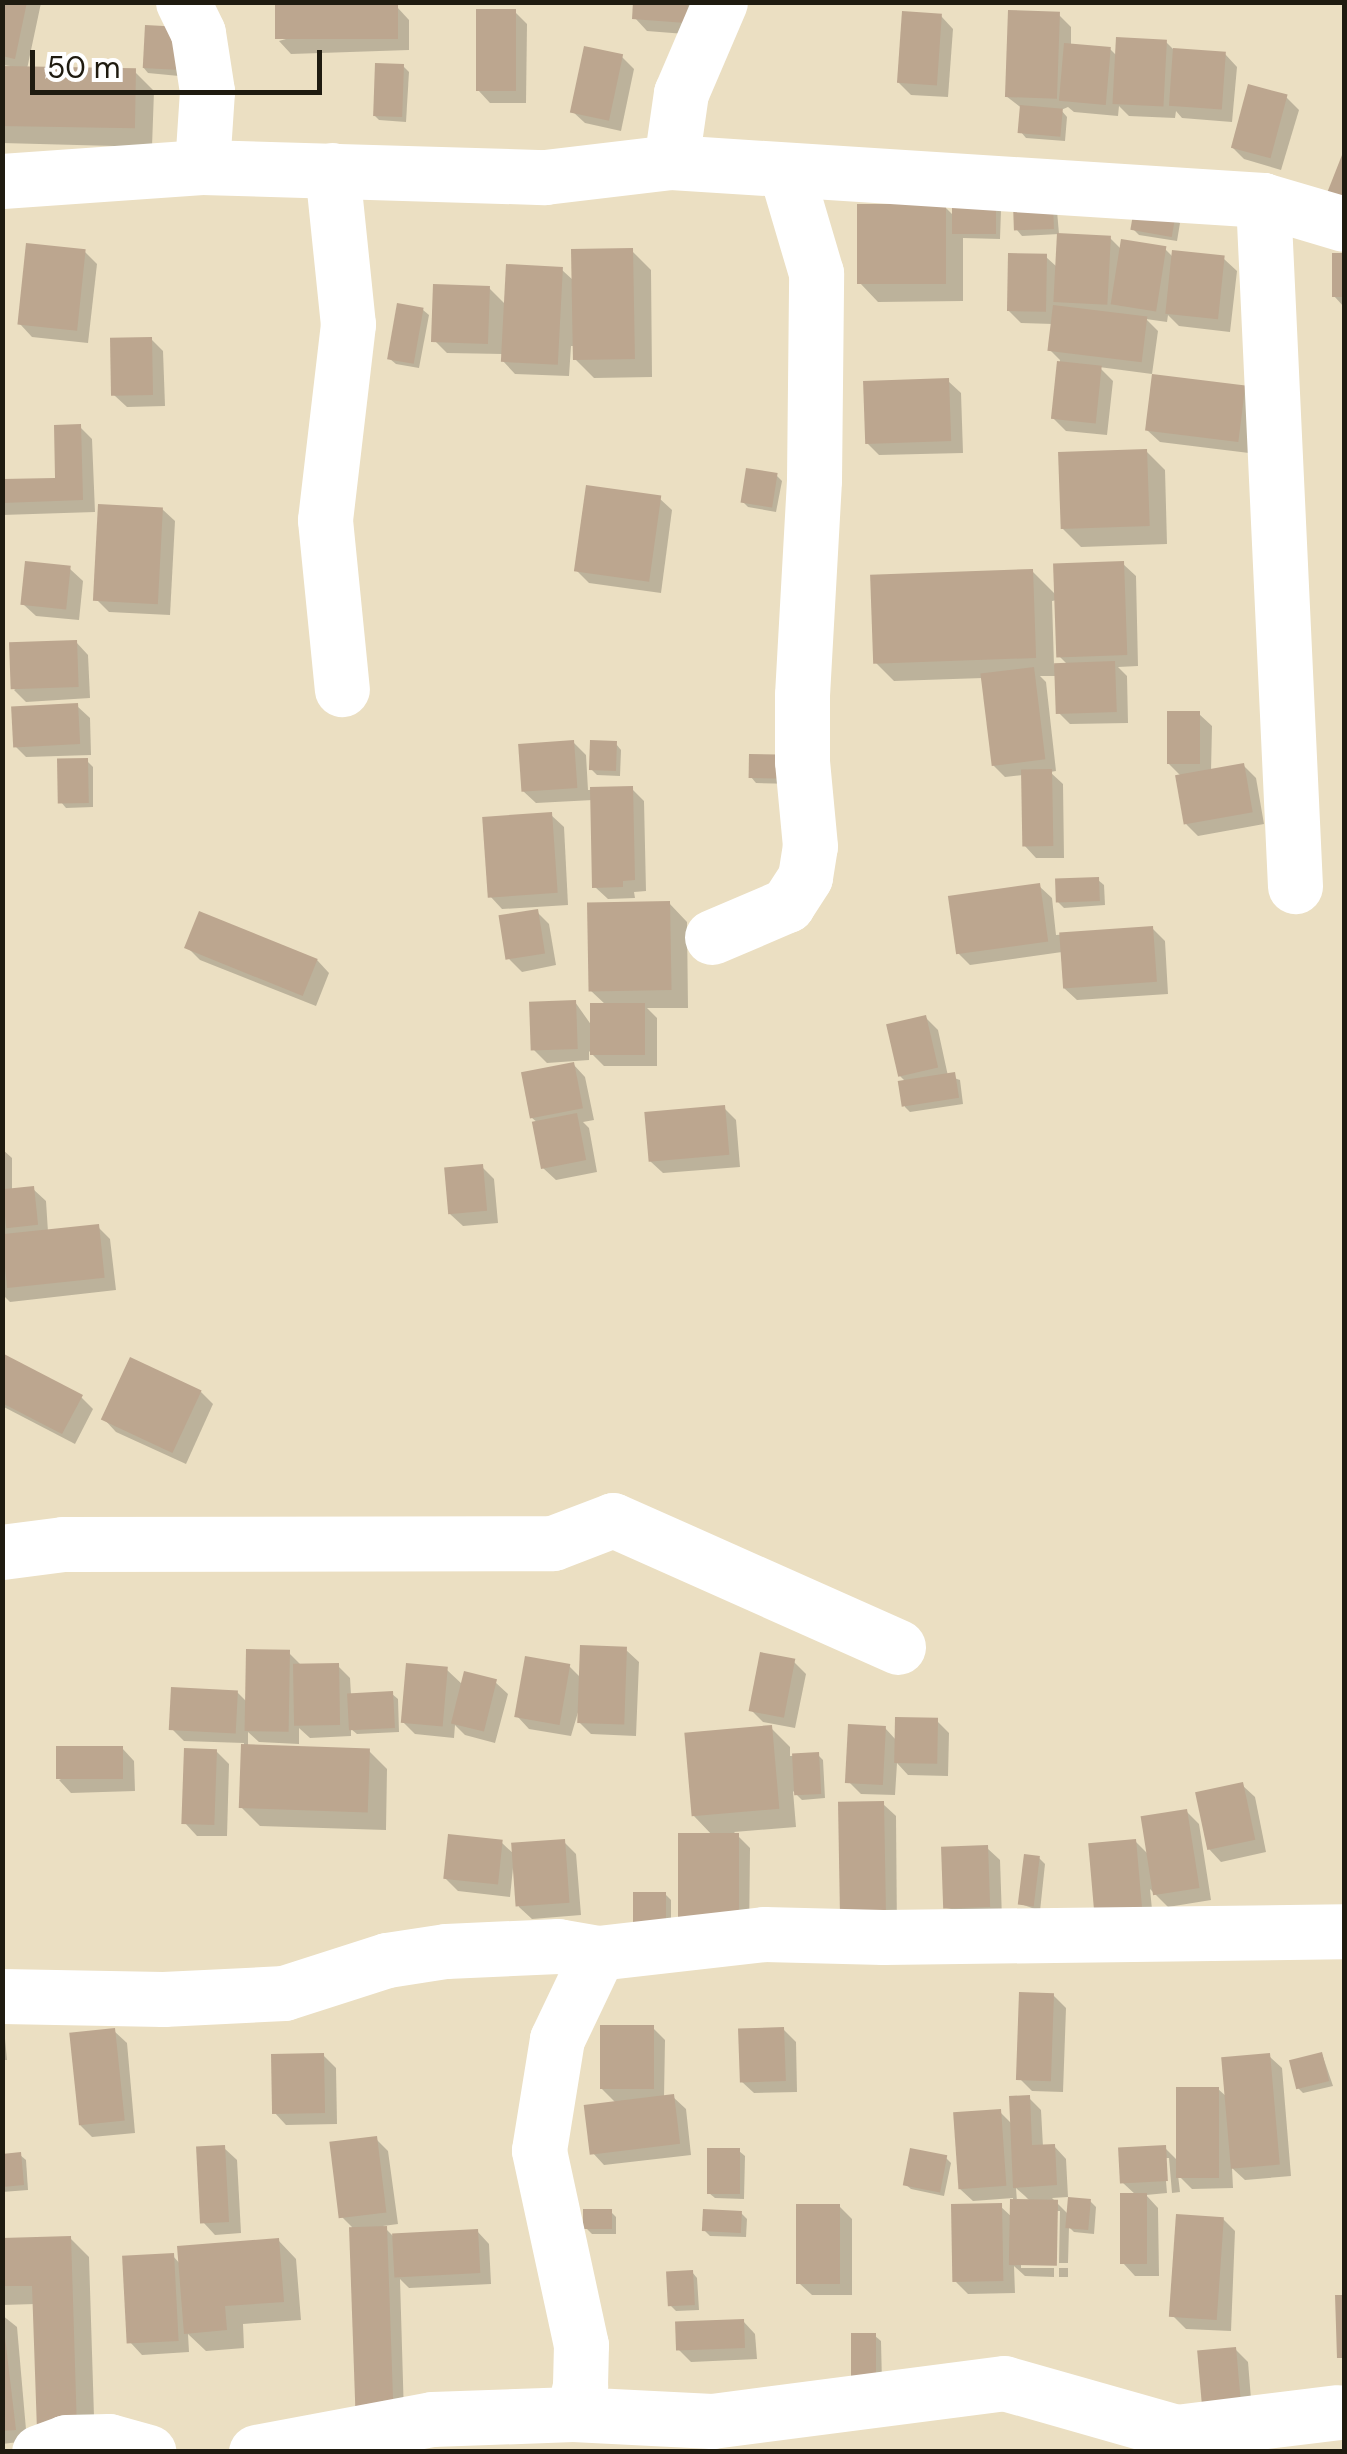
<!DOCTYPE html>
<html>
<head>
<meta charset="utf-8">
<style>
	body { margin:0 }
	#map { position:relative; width:1347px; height:2454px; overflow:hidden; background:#ebdfc2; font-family:"DM Sans",sans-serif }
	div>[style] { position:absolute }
	.shadow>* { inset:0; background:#0003; transform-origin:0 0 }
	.building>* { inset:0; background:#bca68f; transform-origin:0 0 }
	.minor>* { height:55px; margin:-27.5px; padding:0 27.5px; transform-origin:27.5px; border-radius:27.5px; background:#fff }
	span { translate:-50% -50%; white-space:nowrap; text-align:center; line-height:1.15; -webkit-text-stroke:8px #fff; paint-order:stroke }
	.frame { position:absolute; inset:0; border:5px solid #1f1b10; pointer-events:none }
	.scale { position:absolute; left:30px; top:50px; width:292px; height:45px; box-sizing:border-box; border:5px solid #1f1b10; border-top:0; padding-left:12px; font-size:30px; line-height:35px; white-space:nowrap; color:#1f1b10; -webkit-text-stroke:8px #fff; paint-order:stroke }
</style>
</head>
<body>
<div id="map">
	<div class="shadow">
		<div style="clip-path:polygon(2px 2px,41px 3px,27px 69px,135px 72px,154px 91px,152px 147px,2px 143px,2px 69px,10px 66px,2px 65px)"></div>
		<div style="clip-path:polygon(636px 2px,701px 2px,698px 35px,647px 31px,635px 18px)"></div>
		<div style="clip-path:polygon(397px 7px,409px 20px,409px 50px,291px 54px,279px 41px)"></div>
		<div style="clip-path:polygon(515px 12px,527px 24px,526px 103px,490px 103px,478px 90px)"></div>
		<div style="clip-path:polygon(1059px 15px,1071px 27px,1071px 46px,1110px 49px,1118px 57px,1166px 42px,1174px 50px,1225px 54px,1237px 67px,1232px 122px,1182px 118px,1176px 111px,1175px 118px,1129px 116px,1119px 106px,1118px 116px,1074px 112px,1068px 107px,1061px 110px,1067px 117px,1065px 141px,1026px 138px,1021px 132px,1023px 109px,1006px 96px)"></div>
		<div style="clip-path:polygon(941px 16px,953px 29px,948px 97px,911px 95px,898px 82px)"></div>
		<div style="clip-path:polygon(177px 30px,179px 76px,148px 73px,143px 67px)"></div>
		<div style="clip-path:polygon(622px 57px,634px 69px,621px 131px,585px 123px,572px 111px)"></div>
		<div style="clip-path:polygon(403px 66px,409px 72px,406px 122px,379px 120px,374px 115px)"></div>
		<div style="clip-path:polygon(1286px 97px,1299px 110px,1281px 170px,1244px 159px,1232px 147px)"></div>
		<div style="clip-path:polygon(955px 205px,1001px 210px,1000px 239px,963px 238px,963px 301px,878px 302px,860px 283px,944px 206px,954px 216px)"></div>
		<div style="clip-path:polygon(1057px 211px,1059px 234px,1022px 236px,1017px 230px)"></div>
		<div style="clip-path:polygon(1174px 218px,1180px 223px,1177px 241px,1139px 235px,1133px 229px)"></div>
		<div style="clip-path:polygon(1110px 238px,1122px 250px,1165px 249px,1174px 258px,1224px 259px,1237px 271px,1230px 332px,1179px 326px,1168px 315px,1167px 322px,1146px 319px,1158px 331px,1152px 374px,1099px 367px,1113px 381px,1107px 435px,1066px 431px,1053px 418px,1060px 360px,1050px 350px,1053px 324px,1021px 323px,1008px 310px,1046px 257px,1057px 267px)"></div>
		<div style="clip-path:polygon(632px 251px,651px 270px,652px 377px,594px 378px,575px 359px,575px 346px,571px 346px,569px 376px,515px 374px,503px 361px,503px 354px,447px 353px,435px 341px,489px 288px,506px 305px,562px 270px,574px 281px)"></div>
		<div style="clip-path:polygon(85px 252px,97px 264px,88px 343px,32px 337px,20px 324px)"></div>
		<div style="clip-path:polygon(1335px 255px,1344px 256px,1344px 307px,1334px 296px)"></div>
		<div style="clip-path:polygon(423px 310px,429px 315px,419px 368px,396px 364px,390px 359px)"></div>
		<div style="clip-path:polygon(151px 339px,163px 351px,165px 406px,127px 407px,114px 395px)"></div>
		<div style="clip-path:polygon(948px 381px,961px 393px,963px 453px,879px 455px,867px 443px)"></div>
		<div style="clip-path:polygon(1244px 387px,1256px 399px,1249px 453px,1160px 442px,1147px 430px)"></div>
		<div style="clip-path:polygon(80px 427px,92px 439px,95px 512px,2px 515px,2px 482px,58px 480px)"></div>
		<div style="clip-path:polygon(1146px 451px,1165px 470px,1167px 544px,1081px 547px,1062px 528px)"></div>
		<div style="clip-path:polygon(777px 476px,782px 481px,776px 512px,748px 507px,743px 502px)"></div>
		<div style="clip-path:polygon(659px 498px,672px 510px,661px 593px,589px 583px,576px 570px)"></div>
		<div style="clip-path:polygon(162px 509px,175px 521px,170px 615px,109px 612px,97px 600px)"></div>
		<div style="clip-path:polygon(evenodd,1123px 564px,1136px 576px,1138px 666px,1118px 667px,1127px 676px,1128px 723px,1070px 724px,1058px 712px,1057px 676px,1040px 676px,1046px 682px,1056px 771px,1050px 772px,1063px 784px,1064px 858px,1036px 858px,1024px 845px,1023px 775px,1005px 777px,993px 765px,983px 678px,894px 681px,875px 662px,1032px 571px,1056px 595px,1123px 564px,1057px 600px,1059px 656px,1067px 664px,1054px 665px,1052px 601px,1057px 600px)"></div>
		<div style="clip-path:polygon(70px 569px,83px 581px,79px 620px,36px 616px,23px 604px)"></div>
		<div style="clip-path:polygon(76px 642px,88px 655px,90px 698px,26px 702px,14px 690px)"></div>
		<div style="clip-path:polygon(77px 706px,90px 718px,91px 755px,26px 757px,14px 745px)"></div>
		<div style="clip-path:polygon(1199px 714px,1212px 726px,1211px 772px,1243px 765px,1256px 778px,1264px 824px,1198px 836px,1186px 824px,1182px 777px,1168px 763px)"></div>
		<div style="clip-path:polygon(573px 742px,586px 755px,588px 790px,632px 789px,644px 801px,646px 891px,634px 892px,635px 898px,608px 899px,595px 887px,593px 800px,536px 803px,523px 791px)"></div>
		<div style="clip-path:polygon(616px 744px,621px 750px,620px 776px,597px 775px,591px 769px)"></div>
		<div style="clip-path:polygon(752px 756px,796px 784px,756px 783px,751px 777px)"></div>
		<div style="clip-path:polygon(87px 761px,93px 767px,93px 807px,66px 808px,61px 802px)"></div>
		<div style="clip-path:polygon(551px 815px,564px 827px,568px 905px,502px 909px,490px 896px)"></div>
		<div style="clip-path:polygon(1098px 880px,1104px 885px,1105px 905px,1064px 908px,1058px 902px)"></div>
		<div style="clip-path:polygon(1039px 886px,1052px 898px,1056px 935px,1152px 928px,1165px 941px,1168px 994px,1077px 1000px,1064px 988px,1062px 952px,970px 965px,958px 953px)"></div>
		<div style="clip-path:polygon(669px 903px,687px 922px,688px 1008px,647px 1008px,657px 1018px,657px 1066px,604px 1066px,589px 1051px,589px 1060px,547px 1063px,534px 1050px,575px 1002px,592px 1026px,606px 1005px,590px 990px)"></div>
		<div style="clip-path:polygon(537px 912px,549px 924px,556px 965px,522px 972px,509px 959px)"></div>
		<div style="clip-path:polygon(187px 947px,317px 960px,329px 973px,316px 1006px,200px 960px)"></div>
		<div style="clip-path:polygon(926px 1018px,938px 1030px,948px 1076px,960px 1080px,963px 1104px,910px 1112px,905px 1107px,906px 1082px,900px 1076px)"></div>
		<div style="clip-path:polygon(573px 1064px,585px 1077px,594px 1120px,583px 1122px,589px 1128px,597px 1172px,556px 1180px,543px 1168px,538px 1123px,532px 1118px)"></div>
		<div style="clip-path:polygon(724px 1108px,736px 1120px,740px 1167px,663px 1173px,650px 1161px)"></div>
		<div style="clip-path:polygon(2px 1149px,12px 1158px,12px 1191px,33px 1189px,46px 1201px,48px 1232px,98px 1227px,110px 1239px,116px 1290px,10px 1302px,2px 1294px)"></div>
		<div style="clip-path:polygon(482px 1167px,494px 1179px,498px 1223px,463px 1226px,450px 1214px)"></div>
		<div style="clip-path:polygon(2px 1360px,81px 1397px,93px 1409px,75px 1444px,2px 1406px)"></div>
		<div style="clip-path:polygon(201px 1392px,213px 1404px,186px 1464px,116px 1432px,104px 1419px)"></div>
		<div style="clip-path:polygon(626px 1650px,639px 1662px,636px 1736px,591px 1734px,579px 1722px,579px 1709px,571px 1736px,529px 1729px,517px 1716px,569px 1666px,581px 1678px)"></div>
		<div style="clip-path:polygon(289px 1653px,303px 1667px,338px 1666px,350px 1678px,351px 1695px,392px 1694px,398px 1699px,399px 1732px,357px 1734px,351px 1729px,351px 1736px,310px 1738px,299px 1728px,299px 1744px,259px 1742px,248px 1732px,248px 1747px,369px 1751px,387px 1769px,386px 1830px,260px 1826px,241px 1807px,244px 1743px,184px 1741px,172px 1729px,237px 1692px,247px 1702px)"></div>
		<div style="clip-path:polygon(793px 1661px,806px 1674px,795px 1728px,763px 1722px,751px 1710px)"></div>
		<div style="clip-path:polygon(447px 1670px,463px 1685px,495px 1682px,508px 1694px,495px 1743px,465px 1735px,455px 1725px,454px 1738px,415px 1734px,403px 1722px)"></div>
		<div style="clip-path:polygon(937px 1721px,949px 1733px,948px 1776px,908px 1775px,897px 1763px,895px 1795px,861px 1794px,849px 1782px,885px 1728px,896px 1740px)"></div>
		<div style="clip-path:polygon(771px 1728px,790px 1747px,790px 1756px,818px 1755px,823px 1760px,825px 1798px,802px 1800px,793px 1791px,796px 1827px,734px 1832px,750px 1848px,749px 1942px,713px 1836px,693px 1815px)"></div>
		<div style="clip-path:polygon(122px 1748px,134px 1761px,135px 1791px,71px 1793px,59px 1780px)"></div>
		<div style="clip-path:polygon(216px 1751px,229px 1764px,227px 1836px,197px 1836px,185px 1823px)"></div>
		<div style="clip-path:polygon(1242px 1785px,1255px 1797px,1266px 1852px,1221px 1862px,1209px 1849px)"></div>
		<div style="clip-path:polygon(883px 1804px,896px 1816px,897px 1936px,854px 1937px)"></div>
		<div style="clip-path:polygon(1187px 1812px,1199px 1824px,1211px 1900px,1168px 1907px,1150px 1889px,1153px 1920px,1109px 1924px,1135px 1841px,1150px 1856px)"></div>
		<div style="clip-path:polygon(564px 1842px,576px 1854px,581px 1915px,532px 1919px,519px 1907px,513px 1868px,510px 1897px,458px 1891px,445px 1878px,502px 1843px,515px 1855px)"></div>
		<div style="clip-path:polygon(987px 1848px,1000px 1860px,1002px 1919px,946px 1908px)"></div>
		<div style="clip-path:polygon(1039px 1858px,1045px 1864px,1040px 1911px,1021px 1904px)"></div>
		<div style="clip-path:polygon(665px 1894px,671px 1900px,671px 1931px,642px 1932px)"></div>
		<div style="clip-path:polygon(1053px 1995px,1066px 2008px,1063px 2092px,1032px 2091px,1020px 2079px)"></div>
		<div style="clip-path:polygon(653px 2028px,665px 2040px,664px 2098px,673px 2097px,686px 2109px,691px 2155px,604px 2165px,592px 2152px,616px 2103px,601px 2088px)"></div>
		<div style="clip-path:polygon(783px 2029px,796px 2042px,797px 2092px,754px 2093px,741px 2081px)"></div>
		<div style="clip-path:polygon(114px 2031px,127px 2043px,135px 2133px,92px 2137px,79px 2124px)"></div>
		<div style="clip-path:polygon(2px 2036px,5px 2039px,7px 2060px,2px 2060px)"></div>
		<div style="clip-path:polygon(1322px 2054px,1333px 2086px,1303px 2093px,1297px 2087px)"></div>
		<div style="clip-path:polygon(323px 2055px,336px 2068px,337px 2124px,286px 2125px,274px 2112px)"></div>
		<div style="clip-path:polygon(1269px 2056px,1282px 2068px,1291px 2176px,1245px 2180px,1232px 2168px,1233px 2188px,1192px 2189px,1178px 2175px,1180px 2192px,1172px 2193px,1169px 2158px,1164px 2158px,1167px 2193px,1146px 2195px,1158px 2208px,1159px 2276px,1135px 2276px,1123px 2263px,1136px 2195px,1123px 2183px,1165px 2148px,1180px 2163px,1218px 2089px,1227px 2097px)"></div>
		<div style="clip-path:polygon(evenodd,1029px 2098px,1041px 2110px,1043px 2147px,1054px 2146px,1066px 2159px,1068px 2197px,1052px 2198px,1069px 2215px,1090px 2201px,1096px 2207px,1094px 2234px,1074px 2232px,1069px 2227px,1068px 2263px,1059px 2263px,1060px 2211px,1055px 2211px,1021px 2263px,1021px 2268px,1054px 2268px,1054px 2277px,1025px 2276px,1014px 2266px,1015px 2293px,968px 2294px,956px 2282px,1000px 2206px,1013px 2218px,1013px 2198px,973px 2201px,960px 2189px,1000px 2112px,1013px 2125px,1029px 2098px,1016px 2188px,1025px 2196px,1031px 2202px,1017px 2202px,1016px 2188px)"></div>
		<div style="clip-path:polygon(376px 2139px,388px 2151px,398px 2224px,383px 2226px,393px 2236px,477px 2231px,489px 2244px,491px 2284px,409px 2288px,400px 2279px,404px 2416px,357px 2405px,352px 2227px,342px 2217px)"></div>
		<div style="clip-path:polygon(224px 2148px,237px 2160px,241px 2233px,215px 2235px,203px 2222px)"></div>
		<div style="clip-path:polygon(739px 2151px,745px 2156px,744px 2199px,715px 2198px,709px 2193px)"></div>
		<div style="clip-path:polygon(20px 2155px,26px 2160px,28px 2190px,2px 2192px,2px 2157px)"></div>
		<div style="clip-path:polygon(945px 2157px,951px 2163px,944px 2196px,911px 2189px,905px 2184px)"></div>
		<div style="clip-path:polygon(839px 2206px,852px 2219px,852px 2295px,812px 2295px,799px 2283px)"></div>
		<div style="clip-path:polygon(611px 2212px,616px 2217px,616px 2234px,592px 2234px,586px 2228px)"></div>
		<div style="clip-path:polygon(741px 2213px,747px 2219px,746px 2237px,710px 2236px,704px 2230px)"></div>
		<div style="clip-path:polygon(1223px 2219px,1235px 2231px,1231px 2331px,1186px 2329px,1173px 2316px)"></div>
		<div style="clip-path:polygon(70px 2238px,89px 2257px,95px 2448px,58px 2449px,35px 2304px,2px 2305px,2px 2241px)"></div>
		<div style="clip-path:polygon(278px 2240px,296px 2259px,301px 2320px,243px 2324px,244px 2348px,206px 2351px,188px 2334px,189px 2352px,142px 2355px,130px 2342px,173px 2256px,181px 2265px)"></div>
		<div style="left:1059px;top:2268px;width:9px;height:9px"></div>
		<div style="clip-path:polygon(692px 2272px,697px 2278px,699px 2310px,676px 2311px,671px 2306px)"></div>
		<div style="clip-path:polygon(2px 2315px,17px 2327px,27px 2441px,2px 2444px)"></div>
		<div style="clip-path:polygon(743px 2321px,755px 2334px,757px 2359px,691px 2362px,679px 2350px)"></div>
		<div style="clip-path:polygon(875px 2336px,881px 2341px,882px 2384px,859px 2384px)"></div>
		<div style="clip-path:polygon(1235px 2349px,1248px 2362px,1252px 2411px,1217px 2415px)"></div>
	</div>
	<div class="building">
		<div style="clip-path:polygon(2px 2px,27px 2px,15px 59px,2px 56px)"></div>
		<div style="clip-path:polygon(633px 2px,688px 2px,686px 23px,632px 19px)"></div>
		<div style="left:398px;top:5px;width:34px;height:123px;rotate:90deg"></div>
		<div style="left:476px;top:9px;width:40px;height:82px"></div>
		<div style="left:1008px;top:10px;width:52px;height:87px;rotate:2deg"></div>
		<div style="left:902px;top:11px;width:40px;height:72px;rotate:4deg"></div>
		<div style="left:145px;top:25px;width:33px;height:43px;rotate:3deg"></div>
		<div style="left:1116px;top:37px;width:51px;height:67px;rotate:3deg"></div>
		<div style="left:1064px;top:43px;width:47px;height:58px;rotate:5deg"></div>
		<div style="left:584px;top:46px;width:40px;height:68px;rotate:12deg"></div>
		<div style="left:1173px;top:48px;width:53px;height:58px;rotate:4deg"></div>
		<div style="left:375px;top:63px;width:29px;height:53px;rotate:2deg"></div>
		<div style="left:2px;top:66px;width:134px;height:60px;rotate:1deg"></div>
		<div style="left:1248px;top:84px;width:41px;height:66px;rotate:15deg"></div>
		<div style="left:1020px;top:105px;width:43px;height:28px;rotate:5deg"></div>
		<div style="clip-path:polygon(1344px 150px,1344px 201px,1327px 193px)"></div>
		<div style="left:952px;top:202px;width:44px;height:32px"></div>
		<div style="left:1053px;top:203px;width:26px;height:40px;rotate:88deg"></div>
		<div style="left:857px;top:204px;width:89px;height:80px"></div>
		<div style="left:1134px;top:209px;width:42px;height:21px;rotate:10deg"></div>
		<div style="left:1057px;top:233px;width:54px;height:69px;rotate:3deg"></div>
		<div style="left:1121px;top:239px;width:46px;height:66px;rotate:9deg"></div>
		<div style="left:26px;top:243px;width:60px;height:82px;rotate:6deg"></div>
		<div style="left:633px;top:248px;width:111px;height:62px;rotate:89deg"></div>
		<div style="left:1172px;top:250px;width:53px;height:64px;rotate:6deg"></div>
		<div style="left:1008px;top:253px;width:39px;height:58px;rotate:1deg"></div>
		<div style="left:1332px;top:253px;width:12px;height:44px"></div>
		<div style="left:506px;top:264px;width:57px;height:98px;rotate:3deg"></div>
		<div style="left:433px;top:284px;width:57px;height:58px;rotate:2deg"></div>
		<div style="left:397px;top:303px;width:27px;height:57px;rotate:10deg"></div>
		<div style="left:1053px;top:305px;width:95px;height:46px;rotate:7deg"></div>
		<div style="left:152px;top:337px;width:58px;height:42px;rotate:89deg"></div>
		<div style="left:1057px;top:361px;width:45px;height:58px;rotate:6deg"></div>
		<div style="left:1152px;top:374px;width:94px;height:57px;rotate:7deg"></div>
		<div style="left:949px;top:378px;width:63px;height:86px;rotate:88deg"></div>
		<div style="clip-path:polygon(81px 424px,83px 500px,2px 503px,2px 479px,55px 478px,54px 425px)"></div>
		<div style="left:1147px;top:449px;width:77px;height:89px;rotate:88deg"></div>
		<div style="left:746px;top:468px;width:32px;height:35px;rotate:9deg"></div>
		<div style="left:586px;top:485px;width:76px;height:87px;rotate:8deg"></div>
		<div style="left:98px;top:504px;width:65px;height:97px;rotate:3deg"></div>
		<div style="left:25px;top:561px;width:46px;height:44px;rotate:6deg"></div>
		<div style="left:1124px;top:561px;width:94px;height:71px;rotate:88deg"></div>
		<div style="left:1033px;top:569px;width:89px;height:163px;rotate:88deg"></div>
		<div style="left:77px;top:640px;width:47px;height:68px;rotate:88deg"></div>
		<div style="left:1115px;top:661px;width:51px;height:61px;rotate:88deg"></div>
		<div style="left:1034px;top:667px;width:93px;height:54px;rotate:83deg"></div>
		<div style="left:78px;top:703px;width:41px;height:67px;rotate:87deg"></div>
		<div style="left:1167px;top:711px;width:33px;height:53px"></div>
		<div style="left:574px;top:740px;width:48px;height:56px;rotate:86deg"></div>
		<div style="left:590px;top:740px;width:27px;height:30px;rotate:2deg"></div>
		<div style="left:749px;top:754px;width:43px;height:24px;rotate:1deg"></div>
		<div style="left:88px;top:758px;width:45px;height:31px;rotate:89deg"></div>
		<div style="left:1244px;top:763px;width:50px;height:70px;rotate:80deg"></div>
		<div style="left:1052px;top:769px;width:77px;height:31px;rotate:89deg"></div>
		<div style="clip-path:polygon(633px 786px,635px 880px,623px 881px,623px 887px,592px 888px,590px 787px)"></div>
		<div style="left:552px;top:812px;width:81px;height:70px;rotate:86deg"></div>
		<div style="left:1099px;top:877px;width:24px;height:44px;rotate:88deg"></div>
		<div style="left:1040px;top:883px;width:59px;height:93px;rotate:82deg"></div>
		<div style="left:670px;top:901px;width:89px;height:83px;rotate:89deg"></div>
		<div style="left:538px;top:909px;width:45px;height:40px;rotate:81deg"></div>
		<div style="left:199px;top:911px;width:128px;height:40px;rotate:22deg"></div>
		<div style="left:1153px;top:926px;width:56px;height:94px;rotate:86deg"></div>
		<div style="left:576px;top:1000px;width:49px;height:47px;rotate:88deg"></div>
		<div style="left:590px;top:1003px;width:55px;height:52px"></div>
		<div style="left:926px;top:1015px;width:54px;height:41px;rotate:77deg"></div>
		<div style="left:574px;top:1062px;width:47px;height:54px;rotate:79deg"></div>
		<div style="left:955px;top:1072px;width:26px;height:58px;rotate:81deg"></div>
		<div style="left:725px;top:1105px;width:50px;height:81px;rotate:85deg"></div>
		<div style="left:577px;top:1113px;width:48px;height:46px;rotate:79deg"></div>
		<div style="left:483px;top:1164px;width:47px;height:39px;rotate:85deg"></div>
		<div style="left:34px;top:1186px;width:39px;height:32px;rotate:84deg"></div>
		<div style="left:99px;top:1224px;width:54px;height:98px;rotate:84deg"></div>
		<div style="clip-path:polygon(2px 1353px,83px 1395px,62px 1434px,2px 1403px)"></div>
		<div style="left:130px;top:1357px;width:79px;height:69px;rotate:25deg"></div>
		<div style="left:580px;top:1645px;width:47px;height:78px;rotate:2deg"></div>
		<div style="left:246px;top:1649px;width:44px;height:82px;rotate:1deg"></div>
		<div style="left:760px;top:1652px;width:36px;height:60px;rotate:11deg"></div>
		<div style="left:525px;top:1656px;width:46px;height:62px;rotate:10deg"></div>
		<div style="left:339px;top:1663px;width:62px;height:46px;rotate:89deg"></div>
		<div style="left:406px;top:1663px;width:42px;height:60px;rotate:5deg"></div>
		<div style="left:464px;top:1671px;width:34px;height:54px;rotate:14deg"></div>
		<div style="left:171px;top:1687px;width:67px;height:43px;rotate:3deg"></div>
		<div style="left:393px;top:1691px;width:37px;height:46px;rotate:87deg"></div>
		<div style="left:895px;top:1717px;width:43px;height:46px;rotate:1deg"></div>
		<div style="left:848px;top:1724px;width:38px;height:59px;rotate:3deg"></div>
		<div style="left:772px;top:1725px;width:84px;height:88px;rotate:85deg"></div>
		<div style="left:241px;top:1744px;width:129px;height:64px;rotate:2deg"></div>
		<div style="left:123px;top:1746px;width:33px;height:67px;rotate:90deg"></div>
		<div style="left:184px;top:1748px;width:33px;height:76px;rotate:2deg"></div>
		<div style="left:819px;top:1752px;width:42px;height:27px;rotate:87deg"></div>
		<div style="left:1243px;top:1782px;width:59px;height:49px;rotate:78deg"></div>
		<div style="left:884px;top:1801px;width:124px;height:46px;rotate:89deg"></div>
		<div style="left:1187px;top:1809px;width:80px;height:47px;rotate:81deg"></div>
		<div style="left:678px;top:1833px;width:61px;height:97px"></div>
		<div style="left:448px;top:1834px;width:55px;height:45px;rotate:6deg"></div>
		<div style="left:565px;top:1839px;width:64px;height:54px;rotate:86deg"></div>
		<div style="left:1136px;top:1839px;width:69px;height:48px;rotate:85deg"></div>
		<div style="left:988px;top:1845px;width:62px;height:47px;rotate:88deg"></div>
		<div style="left:1024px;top:1854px;width:16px;height:51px;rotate:7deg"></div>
		<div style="left:666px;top:1892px;width:35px;height:33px;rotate:90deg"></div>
		<div style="left:1019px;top:1992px;width:35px;height:88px;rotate:2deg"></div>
		<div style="left:600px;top:2025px;width:54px;height:64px"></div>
		<div style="left:784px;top:2027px;width:54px;height:46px;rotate:88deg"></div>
		<div style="left:115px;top:2028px;width:93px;height:46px;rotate:84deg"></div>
		<div style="left:1322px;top:2052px;width:30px;height:34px;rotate:76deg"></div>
		<div style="left:324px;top:2053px;width:60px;height:53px;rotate:89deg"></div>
		<div style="left:1270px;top:2053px;width:112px;height:49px;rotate:85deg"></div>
		<div style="left:1176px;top:2087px;width:43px;height:91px"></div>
		<div style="left:674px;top:2094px;width:50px;height:91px;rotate:83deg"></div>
		<div style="clip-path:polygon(1030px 2095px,1032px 2145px,1055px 2144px,1057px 2185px,1013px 2188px,1009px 2096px)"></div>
		<div style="left:1001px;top:2109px;width:77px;height:48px;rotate:86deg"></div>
		<div style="left:377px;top:2136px;width:77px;height:48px;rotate:83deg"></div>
		<div style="left:225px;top:2145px;width:77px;height:29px;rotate:87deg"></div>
		<div style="left:1166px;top:2145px;width:36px;height:48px;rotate:87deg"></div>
		<div style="left:707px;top:2148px;width:33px;height:46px"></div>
		<div style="left:910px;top:2148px;width:38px;height:38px;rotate:11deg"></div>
		<div style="clip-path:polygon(21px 2152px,24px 2185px,2px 2187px,2px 2154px)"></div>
		<div style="left:1120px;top:2193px;width:27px;height:71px"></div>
		<div style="left:1068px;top:2197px;width:23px;height:31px;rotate:5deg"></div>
		<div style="left:1010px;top:2199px;width:48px;height:66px;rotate:1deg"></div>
		<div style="left:1002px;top:2203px;width:78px;height:51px;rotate:89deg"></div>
		<div style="left:796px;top:2204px;width:44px;height:80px"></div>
		<div style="left:583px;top:2209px;width:29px;height:20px"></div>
		<div style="left:703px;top:2209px;width:39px;height:22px;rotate:3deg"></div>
		<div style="left:1176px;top:2214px;width:48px;height:103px;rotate:4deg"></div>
		<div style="left:387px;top:2226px;width:179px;height:38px;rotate:88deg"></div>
		<div style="left:478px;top:2229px;width:44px;height:86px;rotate:87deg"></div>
		<div style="clip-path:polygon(71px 2236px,77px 2430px,37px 2431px,32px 2286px,2px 2286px,2px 2238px)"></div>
		<div style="clip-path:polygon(279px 2238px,284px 2302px,225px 2306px,227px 2330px,184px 2334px,177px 2246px)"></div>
		<div style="left:174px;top:2253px;width:88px;height:52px;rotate:87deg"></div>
		<div style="left:693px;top:2270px;width:35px;height:27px;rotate:87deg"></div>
		<div style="clip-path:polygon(1335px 2295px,1344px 2295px,1344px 2358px,1337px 2358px)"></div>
		<div style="clip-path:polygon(2px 2312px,16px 2430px,2px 2431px)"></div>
		<div style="left:744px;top:2319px;width:29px;height:69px;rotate:88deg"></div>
		<div style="left:851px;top:2333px;width:25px;height:47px"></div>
		<div style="left:1236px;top:2347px;width:53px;height:39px;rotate:85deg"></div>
	</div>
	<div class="minor">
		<div style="left:183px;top:2px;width:34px;rotate:64deg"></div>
		<div style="left:198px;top:33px;width:59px;rotate:81.2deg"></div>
		<div style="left:207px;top:91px;width:76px;rotate:93.8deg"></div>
		<div style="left:671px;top:162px;width:70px;rotate:-81.8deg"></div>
		<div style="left:681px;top:93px;width:99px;rotate:-66.8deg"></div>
		<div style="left:332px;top:170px;width:155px;rotate:84.1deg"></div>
		<div style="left:348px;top:324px;width:197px;rotate:96.7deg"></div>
		<div style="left:325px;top:520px;width:170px;rotate:84.3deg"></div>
		<div style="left:2px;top:181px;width:200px;rotate:-4deg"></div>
		<div style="left:202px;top:167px;width:343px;rotate:1.7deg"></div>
		<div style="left:545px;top:177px;width:127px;rotate:-6.8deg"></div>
		<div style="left:671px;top:162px;width:593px;rotate:3.67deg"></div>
		<div style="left:1263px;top:200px;width:687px;rotate:87.33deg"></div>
		<div style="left:1263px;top:200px;width:84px;rotate:16.5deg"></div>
		<div style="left:712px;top:937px;width:82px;rotate:-23.1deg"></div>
		<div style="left:787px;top:905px;width:33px;rotate:-57deg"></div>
		<div style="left:805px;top:877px;width:31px;rotate:-81deg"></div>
		<div style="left:810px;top:846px;width:85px;rotate:-95.4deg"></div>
		<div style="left:802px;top:761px;width:66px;rotate:-90deg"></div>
		<div style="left:802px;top:695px;width:215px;rotate:-86.8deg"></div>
		<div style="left:814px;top:480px;width:207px;rotate:-89.4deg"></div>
		<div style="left:816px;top:273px;width:105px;rotate:-106.5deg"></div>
		<div style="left:2px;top:1552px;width:62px;rotate:-7.5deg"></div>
		<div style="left:63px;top:1544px;width:490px;rotate:-0.1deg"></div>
		<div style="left:553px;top:1543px;width:64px;rotate:-21deg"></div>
		<div style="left:613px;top:1520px;width:312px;rotate:24deg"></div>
		<div style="left:2px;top:1996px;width:161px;rotate:1.1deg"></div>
		<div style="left:163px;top:1999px;width:121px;rotate:-2.8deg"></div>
		<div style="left:284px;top:1993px;width:108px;rotate:-17.8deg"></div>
		<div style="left:387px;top:1960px;width:60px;rotate:-8.7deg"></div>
		<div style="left:446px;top:1951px;width:112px;rotate:-2.6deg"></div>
		<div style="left:558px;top:1946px;width:41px;rotate:9.9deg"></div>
		<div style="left:598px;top:1953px;width:167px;rotate:-6.5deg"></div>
		<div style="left:764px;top:1934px;width:119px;rotate:1.4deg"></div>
		<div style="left:883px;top:1937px;width:461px;rotate:-0.7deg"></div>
		<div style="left:573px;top:2414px;width:30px;rotate:-76deg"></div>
		<div style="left:580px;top:2385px;width:40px;rotate:-88.6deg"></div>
		<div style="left:581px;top:2345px;width:199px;rotate:-102.2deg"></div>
		<div style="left:539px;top:2150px;width:112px;rotate:-80.8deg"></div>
		<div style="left:557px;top:2039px;width:95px;rotate:-64.5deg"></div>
		<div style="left:39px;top:2452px;width:29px;rotate:-20deg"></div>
		<div style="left:66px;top:2442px;width:43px;rotate:-1.3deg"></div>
		<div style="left:109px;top:2441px;width:41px;rotate:15.4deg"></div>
		<div style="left:256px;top:2452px;width:179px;rotate:-10.6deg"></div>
		<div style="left:432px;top:2419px;width:141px;rotate:-2deg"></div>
		<div style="left:573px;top:2414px;width:139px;rotate:2.9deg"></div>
		<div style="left:712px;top:2421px;width:294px;rotate:-7.4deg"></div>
		<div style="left:1004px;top:2383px;width:179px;rotate:15.9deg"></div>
		<div style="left:1176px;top:2432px;width:163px;rotate:-7deg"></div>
	</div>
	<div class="frame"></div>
	<div class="scale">50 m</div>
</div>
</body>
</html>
